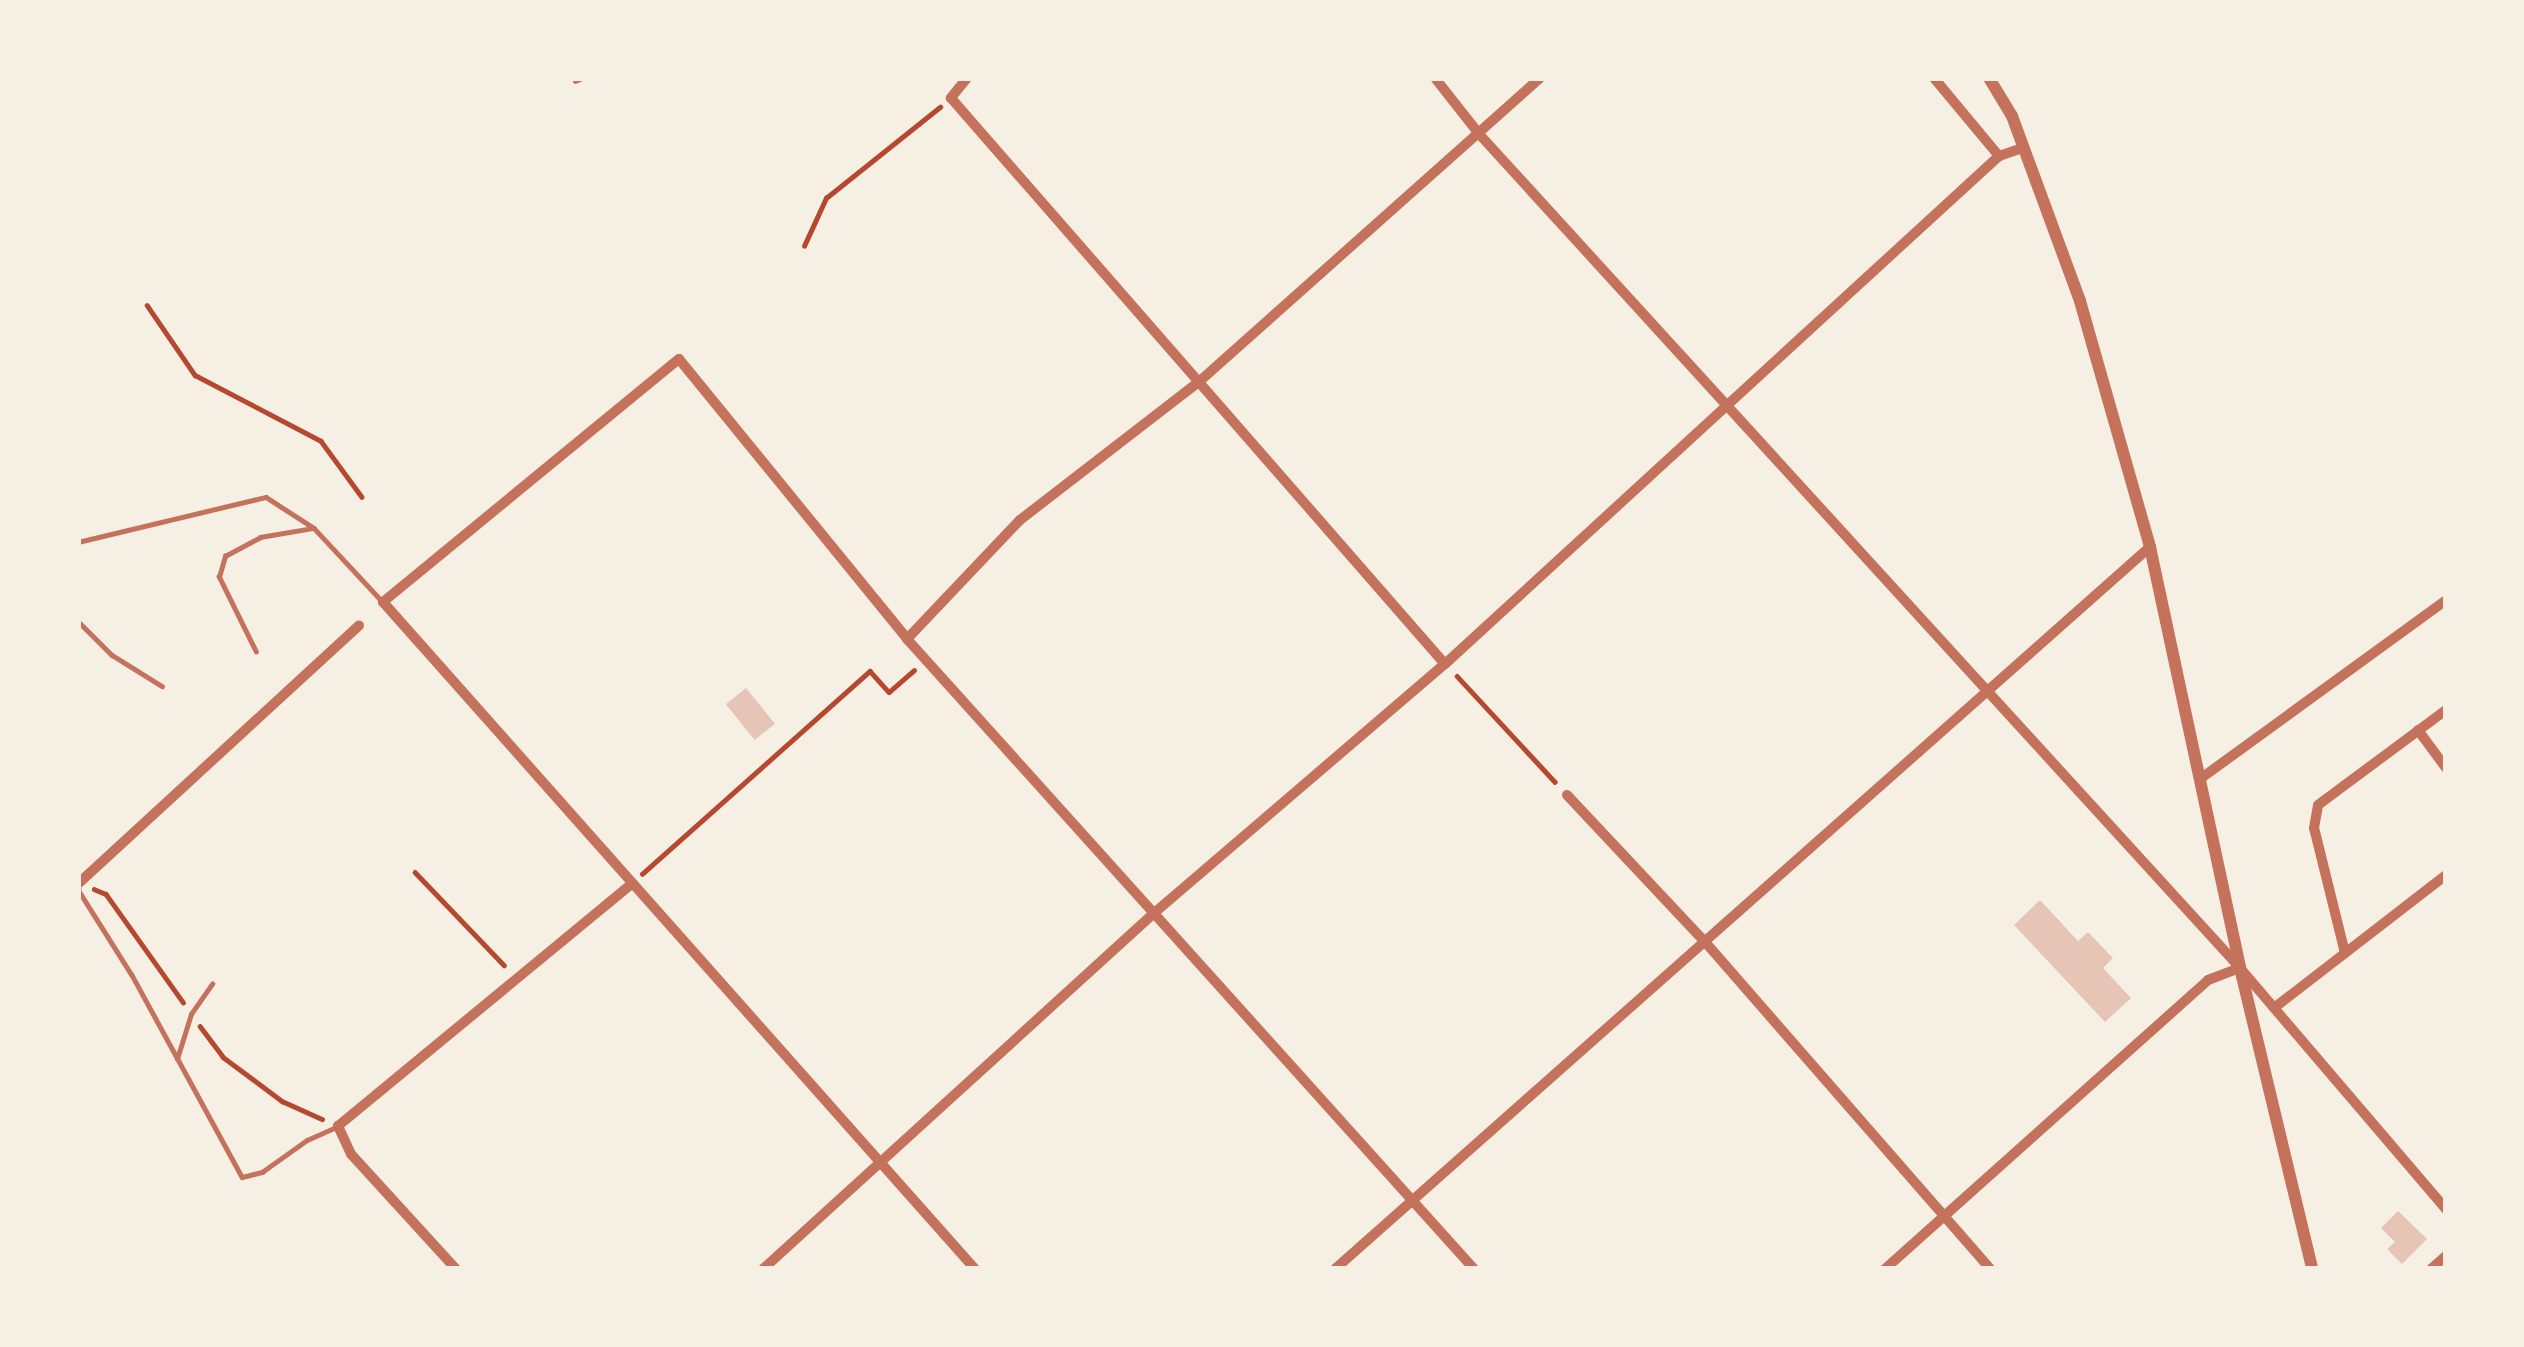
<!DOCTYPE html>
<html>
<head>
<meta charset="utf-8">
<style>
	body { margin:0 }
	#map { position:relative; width:2524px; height:1347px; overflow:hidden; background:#f6efe4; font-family:Ubuntu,sans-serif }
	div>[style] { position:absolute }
	.building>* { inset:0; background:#e6c5b7; transform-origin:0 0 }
	.path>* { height:4.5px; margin:-2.25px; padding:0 2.25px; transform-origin:2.25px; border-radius:2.25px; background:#b5482f }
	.service>* { height:4.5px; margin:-2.25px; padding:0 2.25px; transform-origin:2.25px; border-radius:2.25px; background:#c5725c }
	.minor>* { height:10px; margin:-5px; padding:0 5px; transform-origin:5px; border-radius:5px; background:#c5725c }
	.tertiary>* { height:12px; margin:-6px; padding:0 6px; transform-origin:6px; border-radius:6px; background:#c5725c }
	span { translate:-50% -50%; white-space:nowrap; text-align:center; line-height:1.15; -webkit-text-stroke:12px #f6efe4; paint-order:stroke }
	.frame { position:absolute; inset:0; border:81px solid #f6efe4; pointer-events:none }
</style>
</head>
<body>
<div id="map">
	<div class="building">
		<div style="left:746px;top:688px;width:46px;height:26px;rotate:51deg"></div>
		<div style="clip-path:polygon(2040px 900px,2078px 941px,2088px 932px,2113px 958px,2103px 968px,2131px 998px,2105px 1022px,2014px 925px)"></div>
		<div style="clip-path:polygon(2398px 1211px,2427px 1239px,2402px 1264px,2387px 1249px,2395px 1242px,2381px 1228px)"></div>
	</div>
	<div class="path">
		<div style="left:804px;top:246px;width:53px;rotate:-65.4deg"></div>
		<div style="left:826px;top:198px;width:146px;rotate:-38.6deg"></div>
		<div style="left:147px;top:305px;width:85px;rotate:55.6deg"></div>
		<div style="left:195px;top:375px;width:142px;rotate:27.6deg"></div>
		<div style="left:321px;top:441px;width:69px;rotate:53.8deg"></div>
		<div style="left:1457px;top:676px;width:144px;rotate:47.2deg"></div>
		<div style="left:415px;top:872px;width:129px;rotate:46.3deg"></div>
		<div style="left:642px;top:874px;width:305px;rotate:-41.7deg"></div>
		<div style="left:870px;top:671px;width:28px;rotate:48deg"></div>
		<div style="left:889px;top:692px;width:33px;rotate:-41deg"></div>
		<div style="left:94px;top:889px;width:13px;rotate:23deg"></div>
		<div style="left:106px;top:894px;width:133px;rotate:54.5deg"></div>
		<div style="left:200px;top:1026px;width:39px;rotate:53deg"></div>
		<div style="left:223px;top:1057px;width:74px;rotate:36.7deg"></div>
		<div style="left:282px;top:1101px;width:44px;rotate:24.2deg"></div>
	</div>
	<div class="service">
		<div style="left:575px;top:81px;width:8px;rotate:-23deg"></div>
		<div style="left:78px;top:542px;width:193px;rotate:-13.5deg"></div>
		<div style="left:266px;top:497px;width:57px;rotate:32.9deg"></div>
		<div style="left:314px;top:528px;width:98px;rotate:47.1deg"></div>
		<div style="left:78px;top:621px;width:48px;rotate:45deg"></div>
		<div style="left:112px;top:655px;width:59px;rotate:31.8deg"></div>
		<div style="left:256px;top:652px;width:84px;rotate:-116.3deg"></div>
		<div style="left:219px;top:577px;width:22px;rotate:-74deg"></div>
		<div style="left:225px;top:556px;width:40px;rotate:-28deg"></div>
		<div style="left:260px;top:537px;width:54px;rotate:-9.6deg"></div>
		<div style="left:79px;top:881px;width:10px;rotate:90deg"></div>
		<div style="left:79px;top:891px;width:99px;rotate:57.8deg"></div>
		<div style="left:132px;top:975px;width:230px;rotate:61.4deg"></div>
		<div style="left:242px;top:1177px;width:21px;rotate:-14deg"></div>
		<div style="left:262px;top:1172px;width:55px;rotate:-35.4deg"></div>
		<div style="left:307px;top:1140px;width:34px;rotate:-24deg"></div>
		<div style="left:177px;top:1059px;width:47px;rotate:-72.7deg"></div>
		<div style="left:191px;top:1014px;width:37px;rotate:-55deg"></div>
	</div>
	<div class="minor">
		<div style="left:967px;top:78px;width:26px;rotate:129deg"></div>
		<div style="left:951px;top:98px;width:751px;rotate:48.89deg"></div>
		<div style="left:1435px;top:78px;width:73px;rotate:51.7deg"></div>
		<div style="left:1480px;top:135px;width:1128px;rotate:47.62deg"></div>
		<div style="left:2240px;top:968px;width:317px;rotate:49.5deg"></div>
		<div style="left:1934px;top:78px;width:102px;rotate:50.2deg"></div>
		<div style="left:907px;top:639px;width:164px;rotate:-46.5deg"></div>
		<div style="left:1020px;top:520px;width:229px;rotate:-37.7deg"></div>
		<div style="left:1201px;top:380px;width:454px;rotate:-41.7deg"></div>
		<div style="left:2418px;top:730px;width:47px;rotate:53.6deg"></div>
		<div style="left:2200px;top:779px;width:304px;rotate:-36deg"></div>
		<div style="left:1567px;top:795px;width:203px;rotate:46.8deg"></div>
		<div style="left:1706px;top:943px;width:432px;rotate:48.9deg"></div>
		<div style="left:80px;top:882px;width:379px;rotate:-42.6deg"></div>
		<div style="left:2345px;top:953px;width:129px;rotate:-103.9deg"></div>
		<div style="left:2314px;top:828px;width:23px;rotate:-80deg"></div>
		<div style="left:2318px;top:805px;width:159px;rotate:-36.6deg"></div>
		<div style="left:2274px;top:1008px;width:217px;rotate:-37.7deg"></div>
		<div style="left:456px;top:1269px;width:156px;rotate:-132.4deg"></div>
		<div style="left:351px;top:1154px;width:31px;rotate:-115deg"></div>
		<div style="left:338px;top:1126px;width:377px;rotate:-39.5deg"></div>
		<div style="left:763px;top:1269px;width:527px;rotate:-42.31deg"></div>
		<div style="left:1153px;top:914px;width:384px;rotate:-40.6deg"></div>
		<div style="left:1445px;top:664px;width:752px;rotate:-42.52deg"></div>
		<div style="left:1999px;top:156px;width:24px;rotate:-19deg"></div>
		<div style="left:975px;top:1269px;width:892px;rotate:-131.59deg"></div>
		<div style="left:383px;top:602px;width:383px;rotate:-39.4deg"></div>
		<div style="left:679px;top:359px;width:361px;rotate:50.8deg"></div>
		<div style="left:907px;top:639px;width:848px;rotate:48.01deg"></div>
		<div style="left:1335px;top:1269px;width:1089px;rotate:-41.54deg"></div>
		<div style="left:1885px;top:1269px;width:433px;rotate:-41.8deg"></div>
		<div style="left:2208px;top:980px;width:34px;rotate:-21deg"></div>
		<div style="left:2431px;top:1269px;width:20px;rotate:-41deg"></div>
	</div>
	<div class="tertiary">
		<div style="left:1989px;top:78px;width:44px;rotate:58.8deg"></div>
		<div style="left:2012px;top:116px;width:197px;rotate:69.8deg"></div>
		<div style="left:2080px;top:301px;width:256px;rotate:74.1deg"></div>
		<div style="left:2150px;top:547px;width:431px;rotate:77.9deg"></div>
		<div style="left:2240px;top:968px;width:309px;rotate:76.5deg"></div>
	</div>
	<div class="frame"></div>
</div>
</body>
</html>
